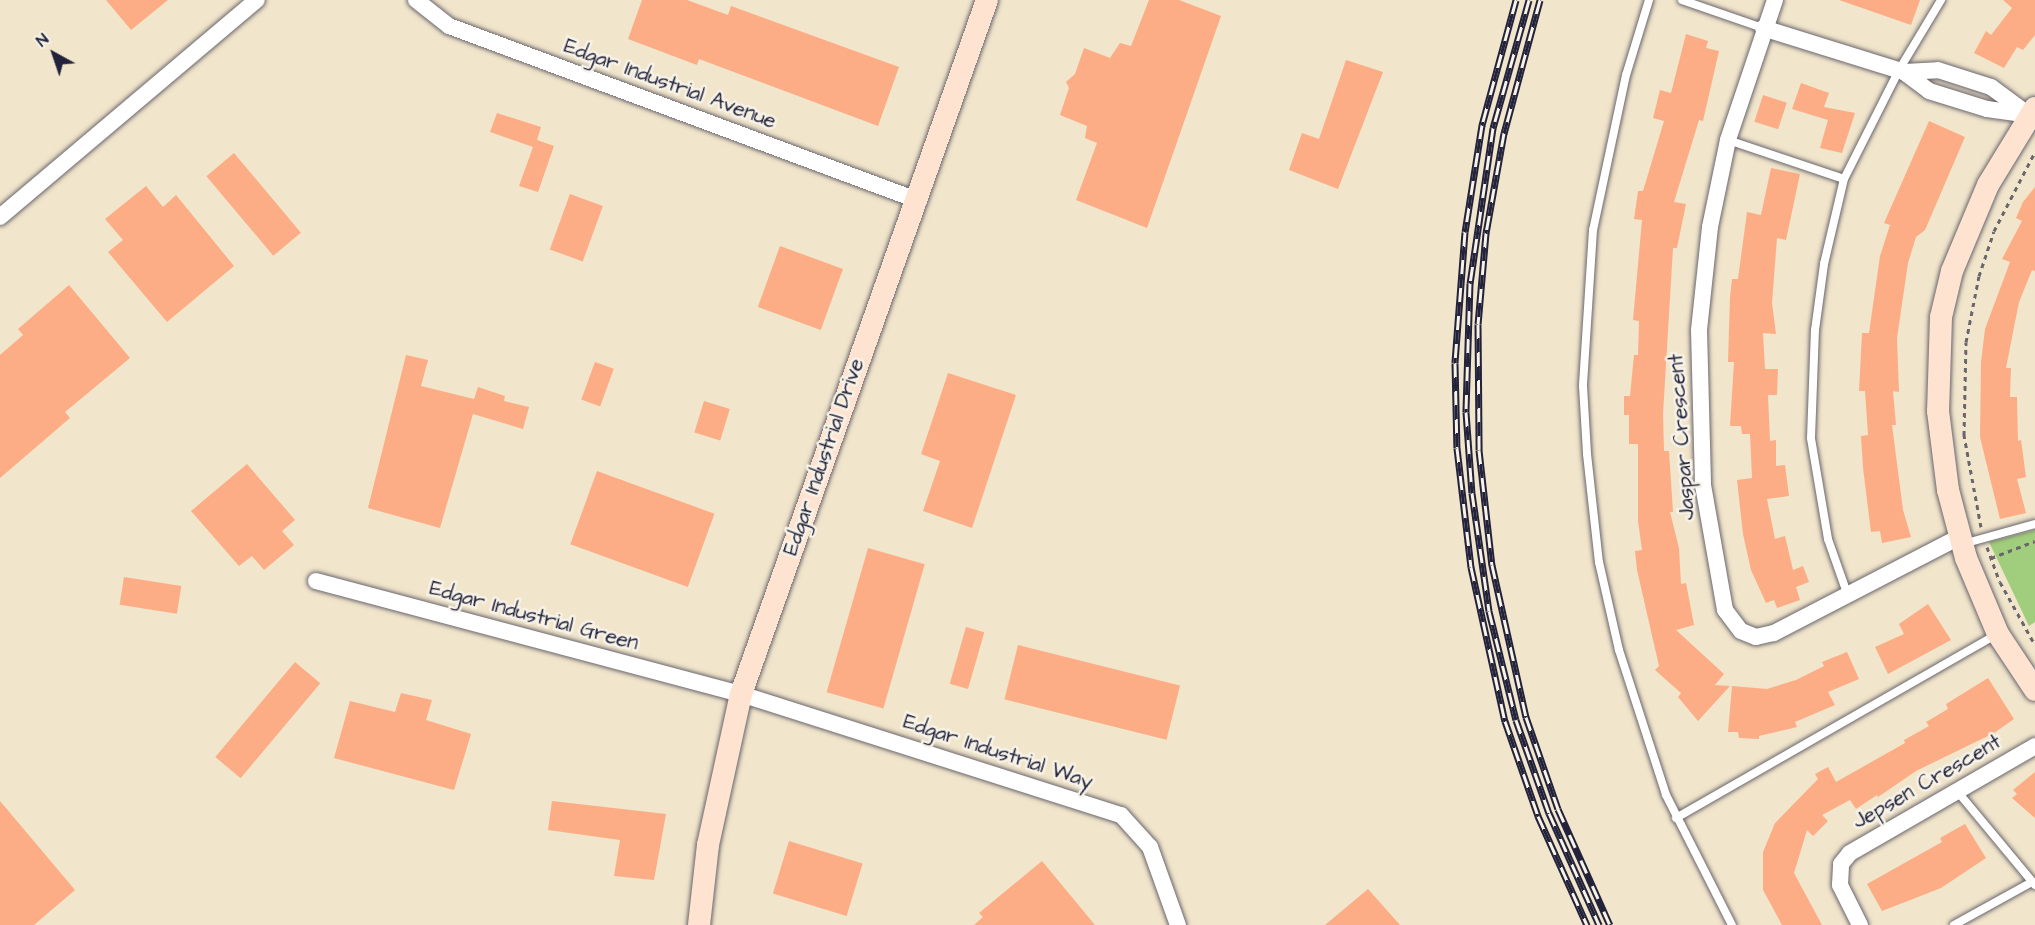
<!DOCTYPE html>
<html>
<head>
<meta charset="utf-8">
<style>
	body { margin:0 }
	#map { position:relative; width:2035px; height:925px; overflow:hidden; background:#f1e5cb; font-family:"Architects Daughter",sans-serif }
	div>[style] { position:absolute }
	.green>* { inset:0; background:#a1ce7c }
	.building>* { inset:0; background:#fcad85; transform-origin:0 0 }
	.path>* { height:3px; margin-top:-1.5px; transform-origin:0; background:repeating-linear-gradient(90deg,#6a666d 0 4.5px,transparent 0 9px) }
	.roads { filter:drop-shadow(0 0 2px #6a666d) drop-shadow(0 0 2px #6a666d) }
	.lane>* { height:8px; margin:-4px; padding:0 4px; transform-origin:4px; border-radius:4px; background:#fff }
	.street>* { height:16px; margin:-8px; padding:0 8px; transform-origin:8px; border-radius:8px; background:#fff }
	.secondary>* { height:22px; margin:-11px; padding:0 11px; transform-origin:11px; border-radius:11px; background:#fee3d1 }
	.rail>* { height:7px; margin-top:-3.5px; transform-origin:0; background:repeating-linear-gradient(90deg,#f7f3e8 0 14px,#22223b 0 28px); box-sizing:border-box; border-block:2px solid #22223b }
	span { translate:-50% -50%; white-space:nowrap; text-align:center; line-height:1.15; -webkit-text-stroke:5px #f7f3e8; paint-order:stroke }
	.street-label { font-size:21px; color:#22223b }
	.north { position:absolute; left:24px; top:24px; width:60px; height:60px; -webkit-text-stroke:4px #f7f3e8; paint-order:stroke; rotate:320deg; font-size:16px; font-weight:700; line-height:24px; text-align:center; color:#22223b }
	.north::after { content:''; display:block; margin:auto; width:21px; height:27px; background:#22223b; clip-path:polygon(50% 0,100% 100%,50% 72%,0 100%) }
</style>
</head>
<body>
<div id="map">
	<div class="green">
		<div style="clip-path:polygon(2035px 530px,2035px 622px,2029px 626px,1989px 542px)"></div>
	</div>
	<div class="building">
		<div style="clip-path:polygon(106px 0,168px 0,131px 30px)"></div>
		<div style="clip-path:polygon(642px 0,687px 0,728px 15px,731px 6px,899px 67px,878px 126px,699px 59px,697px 65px,628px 39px)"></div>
		<div style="clip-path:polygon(1149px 0,1179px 0,1221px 16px,1147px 228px,1076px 200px,1097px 143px,1085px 138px,1087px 126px,1060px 115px,1069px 88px,1066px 82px,1075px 74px,1084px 48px,1110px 58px,1120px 43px,1131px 46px)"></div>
		<div style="clip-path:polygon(1839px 0,1920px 0,1911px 25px)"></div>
		<div style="clip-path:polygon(2003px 0,2035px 0,2035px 35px,2023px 50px,2017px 47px,2004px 68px,1974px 53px,1986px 31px,1991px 35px,2012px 8px)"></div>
		<div style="clip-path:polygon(1686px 34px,1708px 41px,1706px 48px,1719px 51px,1703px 121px,1699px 120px,1674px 202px,1686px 204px,1677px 248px,1673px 248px,1663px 414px,1664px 451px,1669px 451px,1673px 512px,1670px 512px,1679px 548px,1681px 584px,1686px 583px,1694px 625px,1676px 630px,1724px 674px,1715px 685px,1730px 686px,1698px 721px,1678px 697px,1681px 693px,1655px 670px,1659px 666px,1637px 570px,1635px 551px,1642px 550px,1638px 521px,1638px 444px,1629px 444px,1629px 415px,1624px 415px,1624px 396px,1630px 396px,1634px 355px,1638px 355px,1639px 321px,1633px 320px,1642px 220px,1634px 219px,1638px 191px,1643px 191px,1664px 121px,1653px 118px,1660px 90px,1671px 93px)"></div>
		<div style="clip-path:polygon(1346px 60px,1383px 72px,1338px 189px,1289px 170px,1302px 133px,1319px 139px)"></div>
		<div style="clip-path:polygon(1801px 83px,1829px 93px,1824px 107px,1855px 113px,1842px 153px,1820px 148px,1828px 120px,1792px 109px)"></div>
		<div style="left:1763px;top:95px;width:25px;height:28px;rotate:18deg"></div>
		<div style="clip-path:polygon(497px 113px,541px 127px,537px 140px,554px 146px,538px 192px,519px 186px,533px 147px,490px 132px)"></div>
		<div style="clip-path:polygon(1929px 121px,1965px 137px,1925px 230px,1916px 237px,1908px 263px,1897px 338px,1899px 392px,1893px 391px,1896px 425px,1892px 425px,1903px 510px,1911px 537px,1882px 543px,1880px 531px,1871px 532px,1863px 468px,1861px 436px,1868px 435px,1865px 391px,1859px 391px,1862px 333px,1869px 333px,1880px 256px,1890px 225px,1884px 223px)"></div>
		<div style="left:234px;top:153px;width:104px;height:36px;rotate:50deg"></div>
		<div style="clip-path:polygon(1771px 168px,1800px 174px,1786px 240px,1777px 238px,1772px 303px,1776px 334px,1763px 333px,1765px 369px,1778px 369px,1777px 395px,1768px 395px,1770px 441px,1776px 440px,1776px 466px,1785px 465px,1789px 496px,1767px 499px,1775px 539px,1785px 536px,1793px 570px,1803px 566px,1809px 582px,1796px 587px,1800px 600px,1777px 608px,1774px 600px,1766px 603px,1751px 570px,1743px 534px,1737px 480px,1752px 478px,1750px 434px,1742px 434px,1741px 426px,1730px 426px,1734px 362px,1728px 362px,1730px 297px,1732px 279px,1738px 279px,1747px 212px,1761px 215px)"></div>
		<div style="clip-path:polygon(146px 186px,163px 207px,176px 195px,234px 266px,167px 322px,108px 252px,123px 240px,105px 219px)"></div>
		<div style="clip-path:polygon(2035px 187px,2035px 271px,2032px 270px,2019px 302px,2006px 368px,2011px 368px,2010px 397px,2017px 397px,2018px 441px,2021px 440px,2026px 477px,2017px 479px,2026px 513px,2000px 519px,1980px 437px,1981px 362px,1985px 329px,2010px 262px,2002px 259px,2022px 221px,2016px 218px,2023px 202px)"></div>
		<div style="left:570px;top:194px;width:35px;height:59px;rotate:20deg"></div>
		<div style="left:780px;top:246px;width:67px;height:65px;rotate:20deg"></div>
		<div style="clip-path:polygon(69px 285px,130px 358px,65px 412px,70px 418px,0 478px,0 355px,23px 335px,18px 329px)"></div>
		<div style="clip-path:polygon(406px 355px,428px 360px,421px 386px,474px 399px,478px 387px,505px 396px,504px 401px,529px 407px,523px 429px,473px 414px,440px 528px,368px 508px)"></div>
		<div style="left:595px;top:362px;width:20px;height:40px;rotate:20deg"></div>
		<div style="clip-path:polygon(948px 373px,1016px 395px,972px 528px,923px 511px,940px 461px,921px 454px)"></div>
		<div style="left:704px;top:401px;width:27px;height:33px;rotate:17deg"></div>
		<div style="clip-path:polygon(247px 464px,295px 520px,282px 531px,294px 545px,264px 570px,252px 556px,239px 566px,191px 511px)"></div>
		<div style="left:597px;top:471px;width:125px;height:78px;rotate:20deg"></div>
		<div style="left:868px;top:548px;width:59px;height:150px;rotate:16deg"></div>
		<div style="left:124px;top:577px;width:58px;height:28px;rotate:9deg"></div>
		<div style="clip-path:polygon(1928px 604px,1951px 640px,1888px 674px,1875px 647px,1904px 634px,1899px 624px)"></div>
		<div style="left:966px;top:627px;width:19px;height:59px;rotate:16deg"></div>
		<div style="left:1018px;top:645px;width:167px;height:56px;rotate:14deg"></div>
		<div style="clip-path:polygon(1847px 652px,1859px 679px,1828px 692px,1835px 705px,1795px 722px,1797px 727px,1759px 736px,1759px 739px,1739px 738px,1738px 732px,1728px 732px,1732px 686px,1767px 689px,1796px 680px,1824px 666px,1822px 662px)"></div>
		<div style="left:295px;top:662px;width:33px;height:124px;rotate:40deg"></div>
		<div style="clip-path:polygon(1988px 678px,2014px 719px,1994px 733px,1916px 771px,1878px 797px,1877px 795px,1856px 809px,1850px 800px,1822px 815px,1828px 821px,1813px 836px,1807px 830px,1794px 873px,1822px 925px,1782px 925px,1763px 890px,1763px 852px,1775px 823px,1818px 779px,1815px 774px,1828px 767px,1836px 782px,1905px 743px,1904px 740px,1929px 726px,1926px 722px,1948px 709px,1946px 704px)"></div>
		<div style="clip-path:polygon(401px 693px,432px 700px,426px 720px,471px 734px,454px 790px,334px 758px,350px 701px,395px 712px)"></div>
		<div style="clip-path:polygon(2035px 772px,2035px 818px,2012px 798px,2017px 794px,2013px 790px)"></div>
		<div style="clip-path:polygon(0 801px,75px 890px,34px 925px,0 925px)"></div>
		<div style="clip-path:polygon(552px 801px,666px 814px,654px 880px,614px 876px,620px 840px,548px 830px)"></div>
		<div style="clip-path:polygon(1965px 824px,1986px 858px,1941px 888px,1882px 911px,1867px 884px,1942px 842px,1940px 838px)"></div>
		<div style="left:789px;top:841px;width:77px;height:55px;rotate:17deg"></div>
		<div style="clip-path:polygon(1042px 861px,1095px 925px,974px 925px,983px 917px,979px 913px)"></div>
		<div style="clip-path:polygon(1368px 889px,1400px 925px,1325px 925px)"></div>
	</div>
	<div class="path">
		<div style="left:1981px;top:527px;width:94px;rotate:-100.5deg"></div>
		<div style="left:1964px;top:435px;width:93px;rotate:-88.8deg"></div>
		<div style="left:1966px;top:342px;width:67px;rotate:-78.9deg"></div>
		<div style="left:1979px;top:276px;width:47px;rotate:-71.6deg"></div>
		<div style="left:1994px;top:231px;width:89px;rotate:-62.6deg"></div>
		<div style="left:1987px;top:547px;width:37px;rotate:70deg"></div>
		<div style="left:2000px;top:582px;width:72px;rotate:60.9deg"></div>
		<div style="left:1991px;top:558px;width:47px;rotate:-21.1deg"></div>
	</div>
	<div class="roads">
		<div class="lane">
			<div style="left:1649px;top:0;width:78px;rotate:107deg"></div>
			<div style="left:1626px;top:75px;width:158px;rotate:102deg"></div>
			<div style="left:1593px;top:230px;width:156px;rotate:93.7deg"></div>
			<div style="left:1583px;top:386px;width:68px;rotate:86.6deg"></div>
			<div style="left:1587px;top:454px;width:109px;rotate:83.7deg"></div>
			<div style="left:1599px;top:562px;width:90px;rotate:77.2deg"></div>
			<div style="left:1619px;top:650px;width:152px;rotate:72deg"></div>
			<div style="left:1666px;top:795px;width:146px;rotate:63.1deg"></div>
			<div style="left:1682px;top:0;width:86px;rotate:19.1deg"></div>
			<div style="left:1728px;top:140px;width:122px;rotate:18.6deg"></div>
			<div style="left:1964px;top:539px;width:7px;rotate:27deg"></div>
			<div style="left:1970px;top:542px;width:67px;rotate:-15.5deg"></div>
			<div style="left:1847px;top:593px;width:57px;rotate:-109.4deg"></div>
			<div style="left:1828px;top:539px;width:102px;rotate:-99.6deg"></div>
			<div style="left:1811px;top:438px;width:108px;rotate:-87.9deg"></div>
			<div style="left:1815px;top:330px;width:67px;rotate:-82.2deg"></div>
			<div style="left:1824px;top:264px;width:87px;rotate:-76.8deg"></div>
			<div style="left:1844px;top:179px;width:122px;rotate:-63.2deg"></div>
			<div style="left:1899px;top:70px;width:82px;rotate:-59deg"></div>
			<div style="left:1957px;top:791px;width:122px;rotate:50.3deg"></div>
			<div style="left:1676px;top:818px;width:369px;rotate:-29.8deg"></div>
			<div style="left:1954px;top:925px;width:89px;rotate:-28.9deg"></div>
		</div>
		<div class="street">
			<div style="left:416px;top:0;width:42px;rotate:38.2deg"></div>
			<div style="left:449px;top:26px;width:497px;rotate:20.4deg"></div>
			<div style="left:1775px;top:0;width:148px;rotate:108.6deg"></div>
			<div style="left:1728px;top:140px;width:89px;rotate:101.7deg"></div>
			<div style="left:1710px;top:227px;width:104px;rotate:96.1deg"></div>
			<div style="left:1699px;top:330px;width:155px;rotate:88.5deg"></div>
			<div style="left:1703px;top:485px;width:127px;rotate:80deg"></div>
			<div style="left:1725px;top:610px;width:26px;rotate:53deg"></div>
			<div style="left:1741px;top:631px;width:16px;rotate:22deg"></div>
			<div style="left:1756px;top:637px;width:18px;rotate:-13deg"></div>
			<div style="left:1774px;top:633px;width:208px;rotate:-27.4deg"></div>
			<div style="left:1763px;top:28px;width:148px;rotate:17.3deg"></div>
			<div style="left:1904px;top:72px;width:31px;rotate:37deg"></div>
			<div style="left:1929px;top:91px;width:61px;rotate:17.2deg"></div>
			<div style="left:1987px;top:109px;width:42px;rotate:8.1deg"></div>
			<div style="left:1904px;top:72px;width:34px;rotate:-3deg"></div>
			<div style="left:1938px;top:70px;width:56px;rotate:17.8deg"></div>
			<div style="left:1991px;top:87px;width:47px;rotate:36.4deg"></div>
			<div style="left:0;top:217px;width:336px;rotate:-40.2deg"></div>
			<div style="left:316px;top:581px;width:440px;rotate:14.9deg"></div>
			<div style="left:741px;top:694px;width:399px;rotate:17.7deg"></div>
			<div style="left:1121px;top:815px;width:43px;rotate:47.8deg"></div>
			<div style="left:1150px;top:847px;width:83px;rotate:70.3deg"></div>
			<div style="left:1860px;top:925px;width:45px;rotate:-116.6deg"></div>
			<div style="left:1840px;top:885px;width:21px;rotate:-87deg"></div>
			<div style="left:1841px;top:864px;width:14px;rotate:-51deg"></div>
			<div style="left:1850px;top:853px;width:214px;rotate:-30deg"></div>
		</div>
		<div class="secondary">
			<div style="left:2035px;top:108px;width:90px;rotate:121.4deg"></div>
			<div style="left:1988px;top:185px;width:93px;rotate:112.7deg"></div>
			<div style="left:1952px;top:271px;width:47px;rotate:103.4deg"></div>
			<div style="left:1941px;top:317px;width:94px;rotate:91.8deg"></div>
			<div style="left:1938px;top:411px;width:80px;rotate:82.8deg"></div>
			<div style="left:1948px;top:490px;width:70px;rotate:75.2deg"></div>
			<div style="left:1966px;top:558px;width:82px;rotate:67.2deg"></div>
			<div style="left:1998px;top:634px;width:67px;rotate:56.5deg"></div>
			<div style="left:699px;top:925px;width:81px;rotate:-83.6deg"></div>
			<div style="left:708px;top:845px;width:155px;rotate:-77.7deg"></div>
			<div style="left:741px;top:694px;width:736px;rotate:-70.48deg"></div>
		</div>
	</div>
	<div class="rail">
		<div style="left:1516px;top:0;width:130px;rotate:105.2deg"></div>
		<div style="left:1482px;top:125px;width:108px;rotate:99deg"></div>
		<div style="left:1465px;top:232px;width:131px;rotate:94.4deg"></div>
		<div style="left:1455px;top:363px;width:85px;rotate:88.7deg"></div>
		<div style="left:1457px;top:448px;width:120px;rotate:83.3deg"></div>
		<div style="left:1471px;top:567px;width:158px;rotate:77.6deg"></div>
		<div style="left:1505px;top:721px;width:101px;rotate:70.8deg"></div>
		<div style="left:1538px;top:816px;width:120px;rotate:65.8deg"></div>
		<div style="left:1529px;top:0;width:133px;rotate:105.7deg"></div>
		<div style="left:1493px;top:128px;width:157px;rotate:98.4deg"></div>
		<div style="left:1470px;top:283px;width:129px;rotate:91.8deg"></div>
		<div style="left:1466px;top:412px;width:81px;rotate:85.8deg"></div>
		<div style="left:1472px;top:493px;width:119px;rotate:81.8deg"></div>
		<div style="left:1489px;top:611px;width:112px;rotate:76.1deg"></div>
		<div style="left:1516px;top:720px;width:99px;rotate:70.5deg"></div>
		<div style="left:1549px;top:813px;width:123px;rotate:65.9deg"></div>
		<div style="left:1540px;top:0;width:138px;rotate:105.1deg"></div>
		<div style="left:1504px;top:133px;width:102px;rotate:100.2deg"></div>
		<div style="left:1486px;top:233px;width:91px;rotate:95deg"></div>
		<div style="left:1478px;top:324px;width:126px;rotate:89.5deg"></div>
		<div style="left:1479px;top:450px;width:116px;rotate:83.6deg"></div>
		<div style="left:1492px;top:565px;width:156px;rotate:77.4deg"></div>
		<div style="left:1526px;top:717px;width:97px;rotate:70.8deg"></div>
		<div style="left:1558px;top:809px;width:127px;rotate:65.9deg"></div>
	</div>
	<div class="street-label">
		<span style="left:670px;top:84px;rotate:20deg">Edgar Industrial Avenue</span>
		<span style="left:1682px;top:437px;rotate:-94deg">Jaspar Crescent</span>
		<span style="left:824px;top:457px;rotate:-71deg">Edgar Industrial Drive</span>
		<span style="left:534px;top:616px;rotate:15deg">Edgar Industrial Green</span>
		<span style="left:998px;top:752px;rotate:18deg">Edgar Industrial Way</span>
		<span style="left:1927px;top:782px;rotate:-30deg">Jepsen Crescent</span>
	</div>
	<div class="north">N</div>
</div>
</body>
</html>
